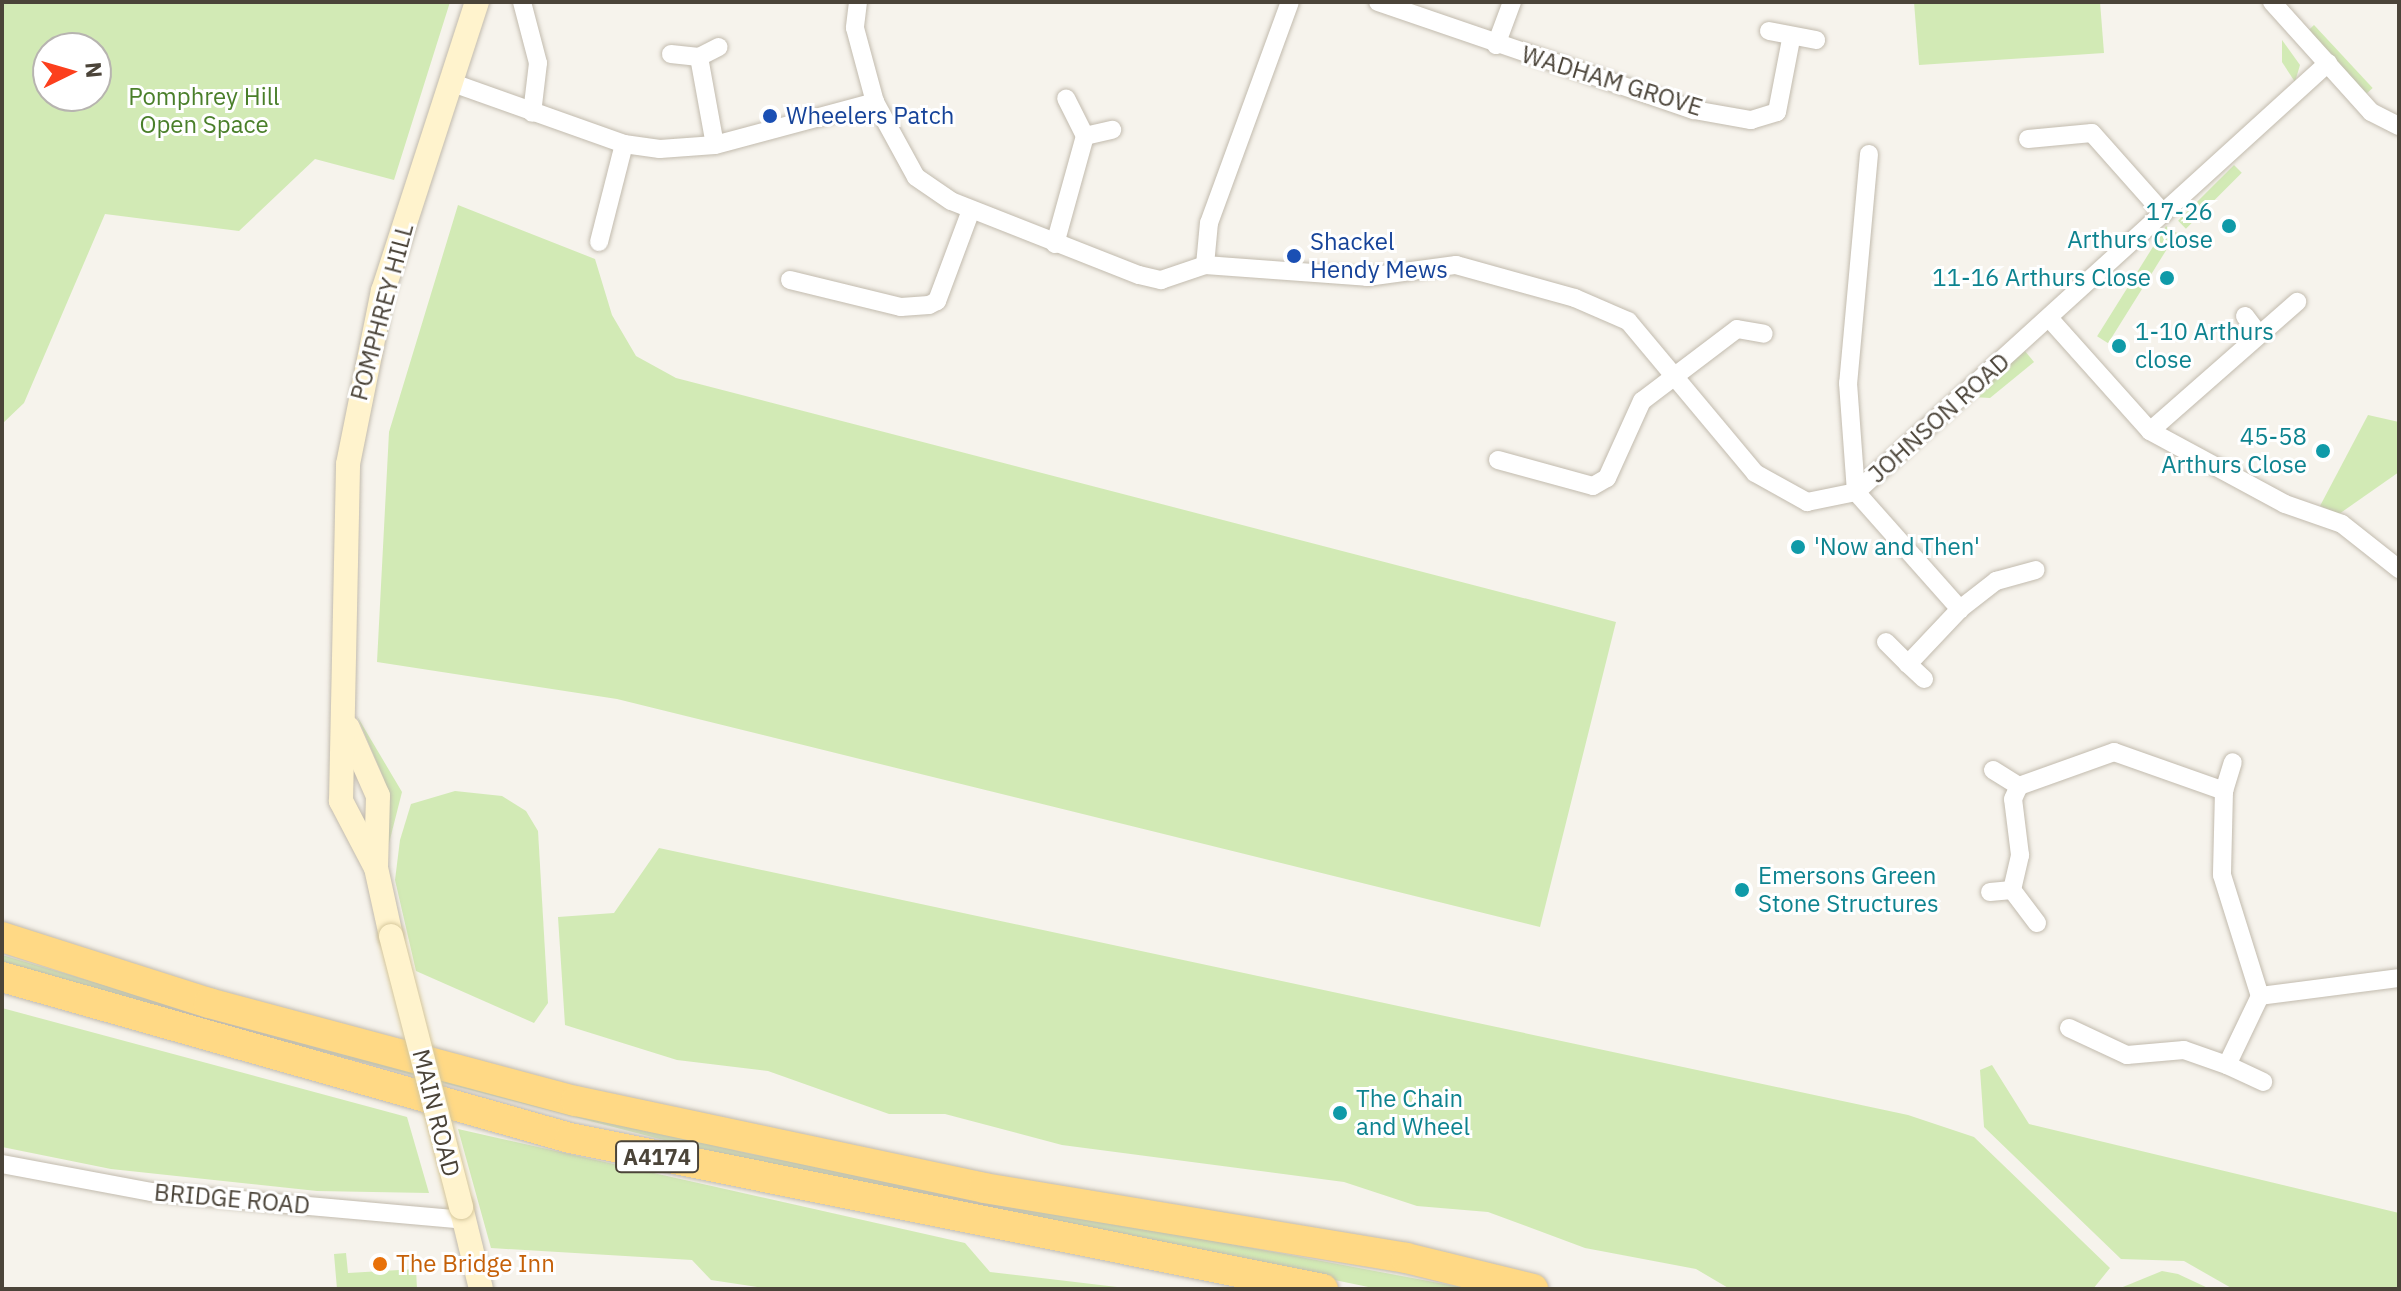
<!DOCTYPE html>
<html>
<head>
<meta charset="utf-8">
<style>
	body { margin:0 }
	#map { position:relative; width:2401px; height:1291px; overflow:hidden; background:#f6f3ec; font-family:"IBM Plex Sans",sans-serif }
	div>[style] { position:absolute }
	.green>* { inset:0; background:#d2eab5; transform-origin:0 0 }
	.roads { filter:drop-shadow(0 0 2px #c2bbae) drop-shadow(0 0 2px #c2bbae) }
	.minor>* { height:18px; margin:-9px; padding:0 9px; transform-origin:9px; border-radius:9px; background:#fff }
	.secondary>* { height:24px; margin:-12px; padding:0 12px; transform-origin:12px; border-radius:12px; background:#fff3cd }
	.trunk>* { height:30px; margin:-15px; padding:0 15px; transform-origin:15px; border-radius:15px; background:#ffd985 }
	.bridges { filter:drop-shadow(0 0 2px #d6c79b) drop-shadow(0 0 2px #d6c79b) }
	.secondary-bridge>* { height:24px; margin:-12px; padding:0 12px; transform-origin:12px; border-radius:12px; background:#fff3cd }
	.dots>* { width:22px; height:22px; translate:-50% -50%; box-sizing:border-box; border:4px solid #fff; border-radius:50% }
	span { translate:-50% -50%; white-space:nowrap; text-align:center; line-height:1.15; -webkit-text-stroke:6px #fff; paint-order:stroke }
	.shield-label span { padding:2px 6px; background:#fff; border:2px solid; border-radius:6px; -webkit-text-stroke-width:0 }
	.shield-label { font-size:22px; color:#4b4439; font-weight:700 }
	.street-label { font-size:24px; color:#4b4439 }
	.park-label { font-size:24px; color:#4a7f2a }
	.transit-label { font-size:24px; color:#164399 }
	.left { translate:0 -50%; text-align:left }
	.culture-label { font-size:24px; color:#0d838f }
	.right { translate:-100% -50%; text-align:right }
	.food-label { font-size:24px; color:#c56008 }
	.frame { position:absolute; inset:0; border:4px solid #4b4439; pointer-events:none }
	.north { position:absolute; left:32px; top:32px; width:80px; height:80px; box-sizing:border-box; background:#fff; border:2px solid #b7b4b0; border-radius:50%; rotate:85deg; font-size:22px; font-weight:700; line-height:32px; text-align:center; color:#4b4439 }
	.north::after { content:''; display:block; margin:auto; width:28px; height:36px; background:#fc3f1d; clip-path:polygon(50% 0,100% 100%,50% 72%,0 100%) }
</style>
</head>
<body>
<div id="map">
	<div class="green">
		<div style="clip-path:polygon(evenodd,2px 2px,450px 2px,394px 180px,315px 159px,239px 231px,105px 214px,24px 403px,2px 424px,2px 2px,48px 48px,96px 48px,96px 96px,48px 96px,48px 48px)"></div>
		<div style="clip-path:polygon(1914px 2px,2100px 2px,2104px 53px,1919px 65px)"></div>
		<div style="left:2314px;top:25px;width:86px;height:9px;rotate:47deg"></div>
		<div style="clip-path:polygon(2282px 40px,2300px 65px,2295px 82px,2282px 62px)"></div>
		<div style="left:2234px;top:165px;width:11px;height:79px;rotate:45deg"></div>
		<div style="clip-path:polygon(458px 205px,595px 259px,612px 315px,636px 356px,676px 378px,1616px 622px,1540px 927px,617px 699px,377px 662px,389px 432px)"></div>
		<div style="left:2166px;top:226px;width:13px;height:130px;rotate:32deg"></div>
		<div style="clip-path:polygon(2025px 351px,2034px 362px,1990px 398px,1973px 397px)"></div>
		<div style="clip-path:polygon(2368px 415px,2399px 422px,2399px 472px,2339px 514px,2320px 506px)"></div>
		<div style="clip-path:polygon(357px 716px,402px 792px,386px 855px,384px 779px)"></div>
		<div style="clip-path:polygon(455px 791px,502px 796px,526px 811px,538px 831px,548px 1003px,534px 1023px,416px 971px,395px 880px,400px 840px,411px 804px)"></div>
		<div style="clip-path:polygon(659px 848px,1908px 1115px,1974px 1137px,2110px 1268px,2093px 1289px,1730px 1289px,1696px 1269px,1585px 1248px,1488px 1212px,1417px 1206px,1344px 1182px,1062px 1145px,945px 1114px,889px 1114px,768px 1071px,677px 1060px,565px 1025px,558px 917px,614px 913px)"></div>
		<div style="clip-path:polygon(2px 955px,325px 1050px,750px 1154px,1471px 1289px,1378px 1289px,687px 1146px,154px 1008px,2px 962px)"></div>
		<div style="clip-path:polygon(2px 1008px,407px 1117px,429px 1193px,317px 1191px,111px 1169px,2px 1147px)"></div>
		<div style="clip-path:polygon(1992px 1065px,2029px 1124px,2399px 1213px,2399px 1289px,2233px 1289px,2184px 1261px,2121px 1259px,1984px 1127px,1980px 1070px)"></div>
		<div style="clip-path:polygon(458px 1129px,965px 1243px,990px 1272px,1134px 1289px,770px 1289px,711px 1280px,692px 1260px,491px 1248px)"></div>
		<div style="clip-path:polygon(346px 1253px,348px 1273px,416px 1269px,417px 1289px,337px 1289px,334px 1254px)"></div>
		<div style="clip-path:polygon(2162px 1271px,2178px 1274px,2210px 1289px,2118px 1289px)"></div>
	</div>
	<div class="roads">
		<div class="minor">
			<div style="left:522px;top:2px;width:63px;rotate:75.3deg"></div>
			<div style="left:538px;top:63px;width:50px;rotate:96.8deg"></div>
			<div style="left:858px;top:2px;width:26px;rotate:97deg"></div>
			<div style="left:855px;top:28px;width:77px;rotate:74.9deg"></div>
			<div style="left:1378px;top:2px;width:334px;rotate:18.9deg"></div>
			<div style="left:1694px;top:110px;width:58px;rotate:10deg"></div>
			<div style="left:1751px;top:120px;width:27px;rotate:-17deg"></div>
			<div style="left:1777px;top:112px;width:74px;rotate:-79.1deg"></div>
			<div style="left:2272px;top:2px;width:148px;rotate:48deg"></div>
			<div style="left:2371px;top:112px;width:31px;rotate:27deg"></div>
			<div style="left:1769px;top:31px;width:48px;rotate:10.8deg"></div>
			<div style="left:1496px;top:45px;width:46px;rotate:-69.6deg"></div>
			<div style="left:671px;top:54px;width:28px;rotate:6deg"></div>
			<div style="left:699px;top:57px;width:89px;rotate:79.7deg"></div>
			<div style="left:699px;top:57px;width:22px;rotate:-27deg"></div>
			<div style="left:450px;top:82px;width:185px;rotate:19.6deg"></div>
			<div style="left:624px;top:144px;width:36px;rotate:8deg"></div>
			<div style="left:660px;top:149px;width:55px;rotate:-4.2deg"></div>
			<div style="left:715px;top:145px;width:166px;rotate:-15deg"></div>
			<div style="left:875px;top:102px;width:85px;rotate:61.3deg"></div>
			<div style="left:916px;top:177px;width:42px;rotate:34.4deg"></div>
			<div style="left:951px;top:201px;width:202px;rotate:21.5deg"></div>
			<div style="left:1139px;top:275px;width:23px;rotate:13deg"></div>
			<div style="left:1161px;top:280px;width:46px;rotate:-18.8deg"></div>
			<div style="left:1205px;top:265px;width:162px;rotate:4.2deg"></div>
			<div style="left:1367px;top:277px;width:90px;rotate:-7.7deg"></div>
			<div style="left:1456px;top:265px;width:123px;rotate:15.5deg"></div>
			<div style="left:1575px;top:298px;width:58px;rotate:23.5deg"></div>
			<div style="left:1628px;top:321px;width:198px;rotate:50.1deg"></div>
			<div style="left:1755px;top:473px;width:60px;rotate:29.1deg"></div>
			<div style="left:1807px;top:502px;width:50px;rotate:-11.5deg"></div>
			<div style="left:1856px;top:492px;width:638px;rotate:-42.27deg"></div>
			<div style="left:1085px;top:136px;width:28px;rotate:-13deg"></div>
			<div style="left:2028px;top:139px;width:64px;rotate:-5.4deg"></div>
			<div style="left:2092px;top:133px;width:108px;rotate:48.4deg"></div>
			<div style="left:1869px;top:154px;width:230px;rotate:95.2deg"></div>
			<div style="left:1848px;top:383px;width:109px;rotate:85.8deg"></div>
			<div style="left:1856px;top:492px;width:157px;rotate:48.4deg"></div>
			<div style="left:1960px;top:609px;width:76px;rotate:133.4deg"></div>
			<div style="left:1908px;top:664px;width:22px;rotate:43deg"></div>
			<div style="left:599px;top:242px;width:101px;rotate:-75.7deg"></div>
			<div style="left:1055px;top:244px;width:112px;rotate:-74.5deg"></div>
			<div style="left:1085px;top:136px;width:42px;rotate:-116.6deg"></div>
			<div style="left:1205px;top:265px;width:42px;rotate:-84.6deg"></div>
			<div style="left:1209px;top:223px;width:235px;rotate:-69.9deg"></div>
			<div style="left:790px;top:280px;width:114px;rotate:13.7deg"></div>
			<div style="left:901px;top:307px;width:28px;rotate:-4deg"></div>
			<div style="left:929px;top:305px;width:9px;rotate:-27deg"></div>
			<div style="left:937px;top:301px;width:97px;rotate:-69.5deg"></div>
			<div style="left:2245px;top:316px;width:21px;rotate:53deg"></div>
			<div style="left:2049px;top:318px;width:152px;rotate:48.2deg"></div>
			<div style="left:2150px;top:431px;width:153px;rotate:28.4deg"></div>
			<div style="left:2285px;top:504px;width:60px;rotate:19.3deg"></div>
			<div style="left:2342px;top:524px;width:73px;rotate:38.3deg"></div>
			<div style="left:2150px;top:431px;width:196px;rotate:-41.3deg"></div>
			<div style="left:1498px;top:460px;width:98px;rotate:15.3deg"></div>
			<div style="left:1593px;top:486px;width:16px;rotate:-30deg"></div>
			<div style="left:1607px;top:478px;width:85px;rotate:-65.6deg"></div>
			<div style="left:1642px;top:401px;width:119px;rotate:-37.2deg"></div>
			<div style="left:1737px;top:329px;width:27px;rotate:10deg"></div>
			<div style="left:1960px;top:609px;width:46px;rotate:-37.9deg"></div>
			<div style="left:1996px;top:581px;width:41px;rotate:-15.4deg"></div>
			<div style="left:1886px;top:642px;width:31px;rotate:45deg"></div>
			<div style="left:1993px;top:770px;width:31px;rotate:32deg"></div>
			<div style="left:2224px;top:791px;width:30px;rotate:-73deg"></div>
			<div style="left:1990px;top:892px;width:22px;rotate:-5deg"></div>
			<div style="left:2037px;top:923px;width:41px;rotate:-127.1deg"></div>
			<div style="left:2012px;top:890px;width:36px;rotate:-77deg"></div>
			<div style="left:2020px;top:855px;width:56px;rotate:-97.1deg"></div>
			<div style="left:2013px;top:799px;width:14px;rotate:-65deg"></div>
			<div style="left:2019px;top:786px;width:101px;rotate:-19.7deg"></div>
			<div style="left:2114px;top:752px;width:117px;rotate:19.5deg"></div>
			<div style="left:2224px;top:791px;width:84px;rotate:91.4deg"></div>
			<div style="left:2222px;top:875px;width:127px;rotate:72.6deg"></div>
			<div style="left:2260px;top:996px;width:140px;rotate:-7.4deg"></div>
			<div style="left:2069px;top:1028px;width:64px;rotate:25deg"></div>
			<div style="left:2127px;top:1055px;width:57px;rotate:-5deg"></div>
			<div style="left:2184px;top:1050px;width:46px;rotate:19.2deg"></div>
			<div style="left:2227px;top:1065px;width:76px;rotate:-64.4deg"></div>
			<div style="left:2227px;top:1065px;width:40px;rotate:25deg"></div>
			<div style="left:2px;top:1164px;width:153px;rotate:10.6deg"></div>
			<div style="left:152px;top:1192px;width:313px;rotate:5.1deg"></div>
		</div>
		<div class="secondary">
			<div style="left:348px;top:728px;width:74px;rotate:66.2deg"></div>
			<div style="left:378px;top:796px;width:71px;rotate:91.6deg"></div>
			<div style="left:391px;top:936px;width:70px;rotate:-102.4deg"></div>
			<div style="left:376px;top:868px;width:76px;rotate:-117.6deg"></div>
			<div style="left:341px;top:801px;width:337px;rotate:-88.8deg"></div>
			<div style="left:348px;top:464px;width:177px;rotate:-78.6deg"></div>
			<div style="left:383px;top:291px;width:304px;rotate:-72deg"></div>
			<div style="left:461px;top:1207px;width:84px;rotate:76.3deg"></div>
		</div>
		<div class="trunk">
			<div style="left:2px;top:937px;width:217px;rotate:17.7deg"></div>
			<div style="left:209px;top:1003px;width:380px;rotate:15deg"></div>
			<div style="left:576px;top:1101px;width:417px;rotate:12deg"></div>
			<div style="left:984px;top:1188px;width:428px;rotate:9.4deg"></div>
			<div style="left:1406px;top:1258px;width:131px;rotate:13.7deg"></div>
			<div style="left:2px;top:977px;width:590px;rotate:15.83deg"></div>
			<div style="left:570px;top:1138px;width:768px;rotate:11.34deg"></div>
		</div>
	</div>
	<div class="bridges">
		<div class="secondary-bridge">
			<div style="left:391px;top:936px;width:280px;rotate:75.5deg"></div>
		</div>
	</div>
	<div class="dots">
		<div style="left:770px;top:116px;background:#1a4fb4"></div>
		<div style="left:2229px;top:226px;background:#0f9aa8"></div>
		<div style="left:1294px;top:256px;background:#1a4fb4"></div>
		<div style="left:2167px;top:278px;background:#0f9aa8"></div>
		<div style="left:2119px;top:346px;background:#0f9aa8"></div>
		<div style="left:2323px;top:451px;background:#0f9aa8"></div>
		<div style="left:1798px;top:547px;background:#0f9aa8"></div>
		<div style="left:1742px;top:890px;background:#0f9aa8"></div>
		<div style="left:1340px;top:1113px;background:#0f9aa8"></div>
		<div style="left:380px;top:1264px;background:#e8710a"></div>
	</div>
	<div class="shield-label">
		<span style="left:657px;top:1157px">A4174</span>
	</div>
	<div class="street-label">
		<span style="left:1612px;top:81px;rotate:17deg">WADHAM GROVE</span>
		<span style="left:382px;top:312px;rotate:-75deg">POMPHREY HILL</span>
		<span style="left:1939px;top:418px;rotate:-42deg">JOHNSON ROAD</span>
		<span style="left:436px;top:1113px;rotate:76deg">MAIN ROAD</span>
		<span style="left:232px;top:1199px;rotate:5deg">BRIDGE ROAD</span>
	</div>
	<div class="park-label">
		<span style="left:204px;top:111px">Pomphrey Hill<br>Open Space</span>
	</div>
	<div class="transit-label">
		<span class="left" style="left:786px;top:116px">Wheelers Patch</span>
		<span class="left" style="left:1310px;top:256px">Shackel<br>Hendy Mews</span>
	</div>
	<div class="culture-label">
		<span class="right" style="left:2213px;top:226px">17-26<br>Arthurs Close</span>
		<span class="right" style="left:2151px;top:278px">11-16 Arthurs Close</span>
		<span class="left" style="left:2135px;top:346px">1-10 Arthurs<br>close</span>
		<span class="right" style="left:2307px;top:451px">45-58<br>Arthurs Close</span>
		<span class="left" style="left:1814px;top:547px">'Now and Then'</span>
		<span class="left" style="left:1758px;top:890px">Emersons Green<br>Stone Structures</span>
		<span class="left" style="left:1356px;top:1113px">The Chain<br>and Wheel</span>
	</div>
	<div class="food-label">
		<span class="left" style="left:396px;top:1264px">The Bridge Inn</span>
	</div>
	<div class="frame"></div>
	<div class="north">N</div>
</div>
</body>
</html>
